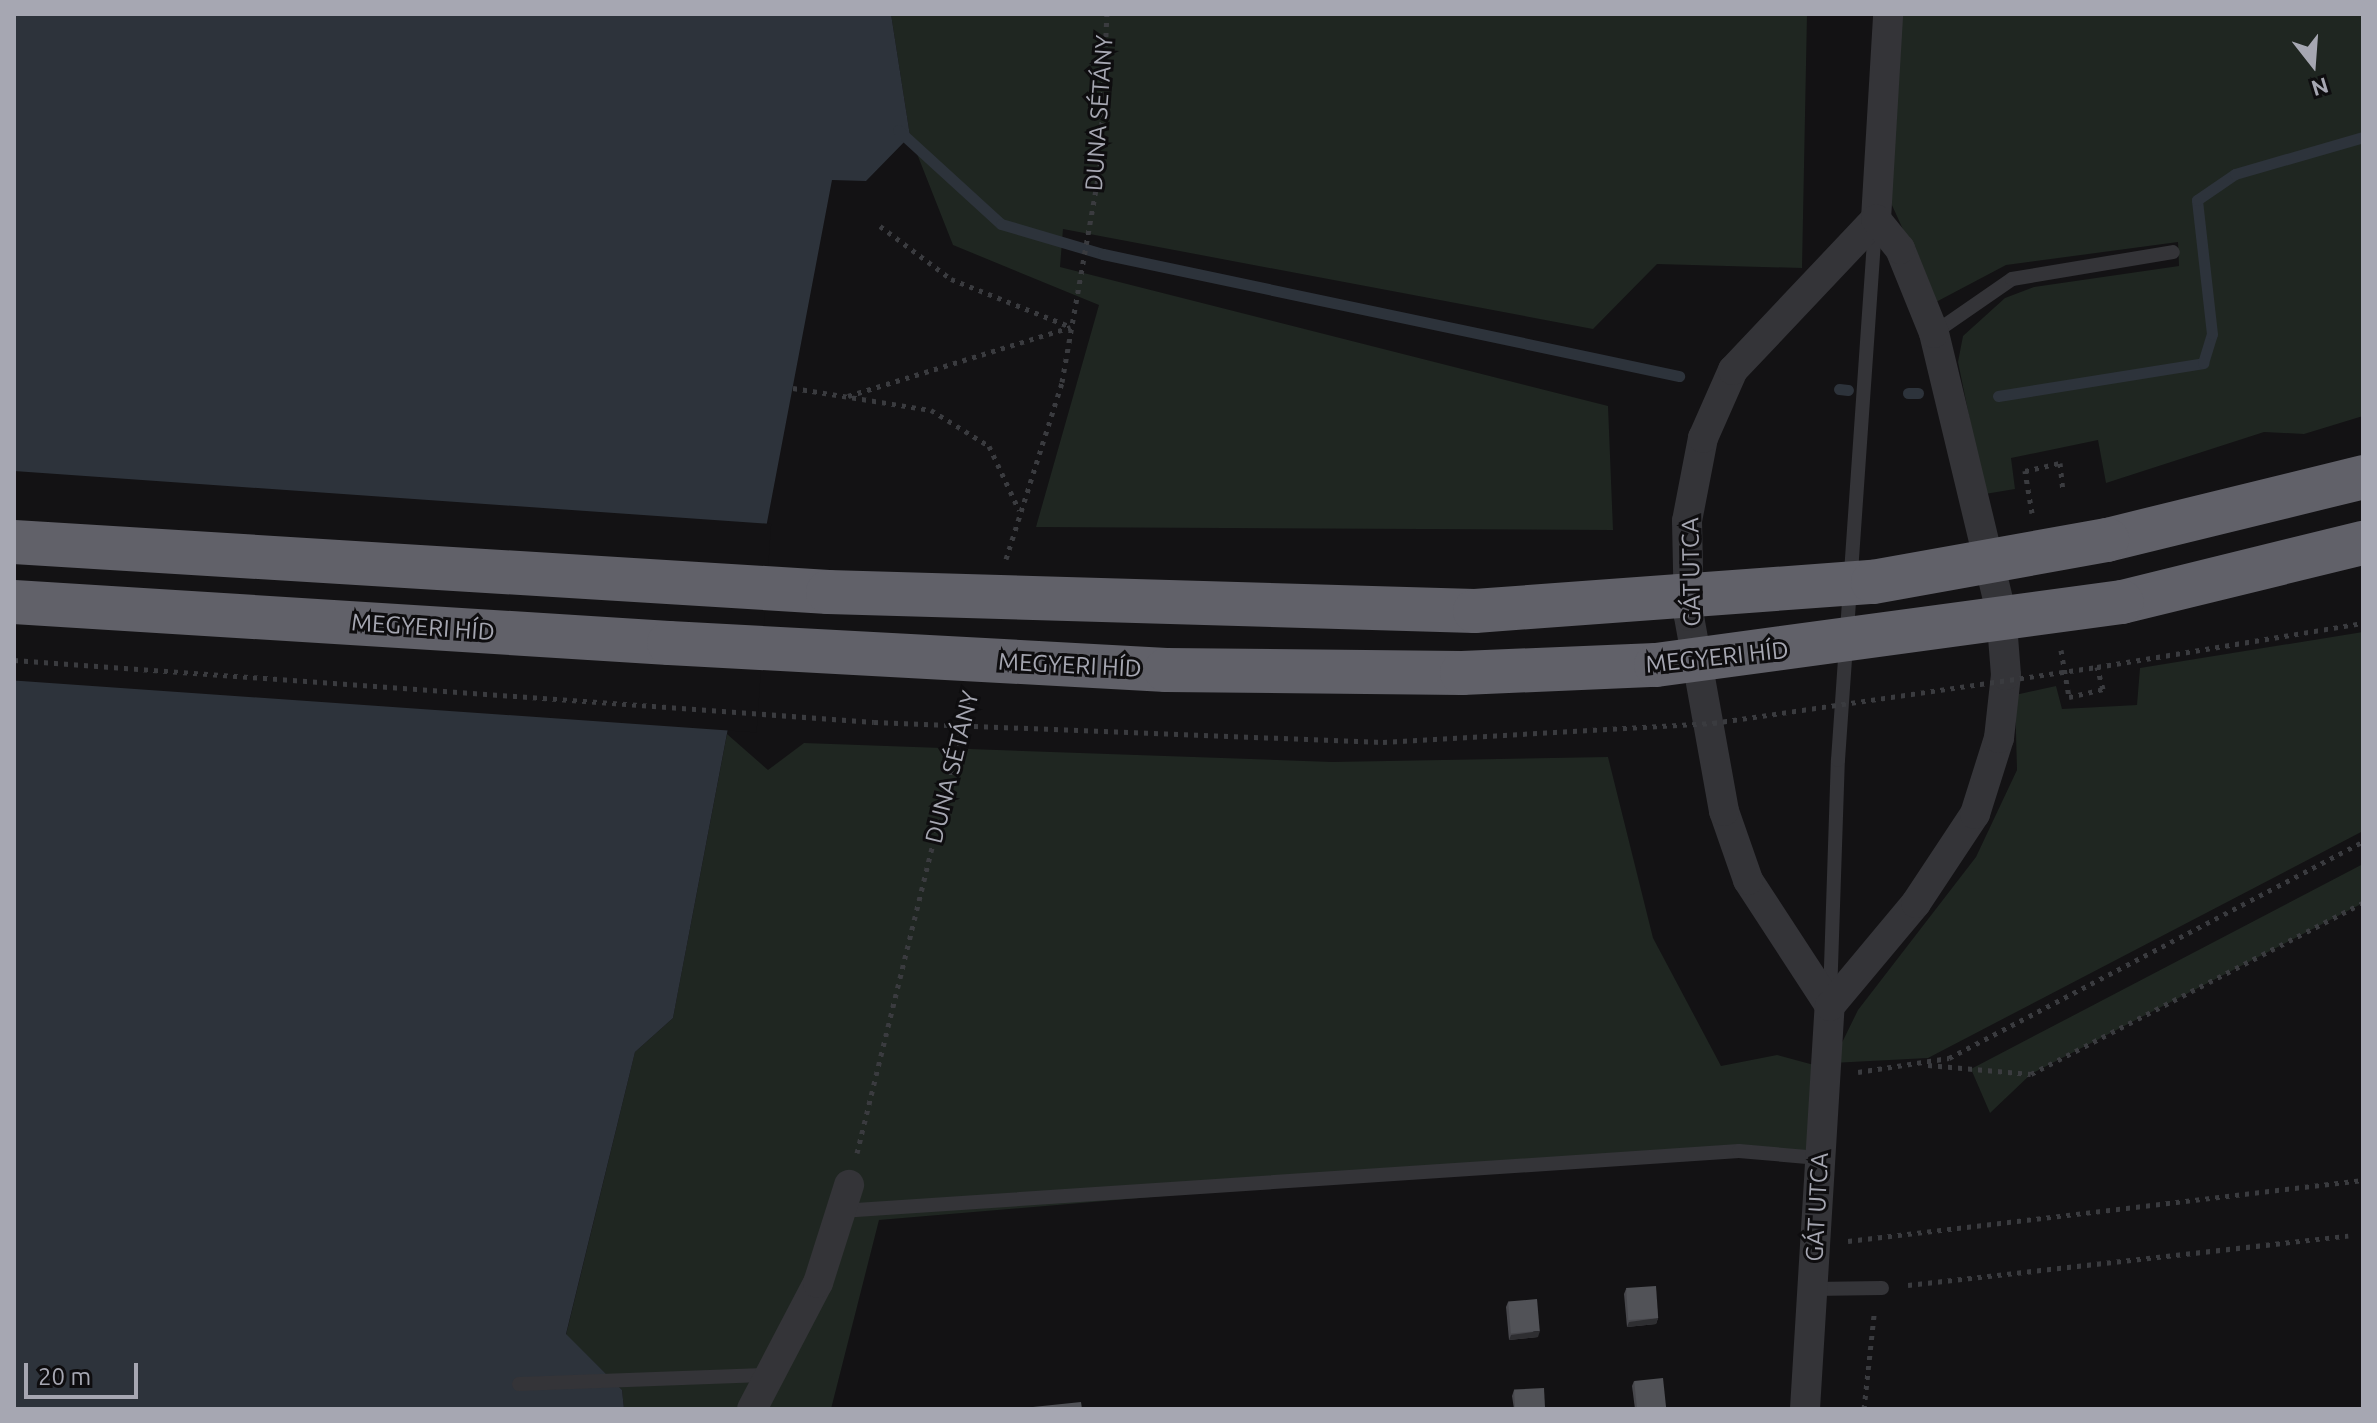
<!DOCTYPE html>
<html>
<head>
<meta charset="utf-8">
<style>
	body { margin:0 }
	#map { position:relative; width:2377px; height:1423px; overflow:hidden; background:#131214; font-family:Ubuntu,sans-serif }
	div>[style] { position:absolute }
	.green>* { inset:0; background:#1f2621 }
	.water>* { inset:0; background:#2d333b }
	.pier>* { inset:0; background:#131214; transform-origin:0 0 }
	.stream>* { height:11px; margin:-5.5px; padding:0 5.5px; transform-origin:5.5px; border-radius:5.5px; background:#2d333b }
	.path>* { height:5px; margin-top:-2.5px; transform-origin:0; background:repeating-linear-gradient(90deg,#3a3b3f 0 4px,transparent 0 10px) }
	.lane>* { height:14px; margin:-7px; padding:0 7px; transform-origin:7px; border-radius:7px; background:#343438 }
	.street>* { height:30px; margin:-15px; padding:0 15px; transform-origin:15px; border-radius:15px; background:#343438 }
	.highway>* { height:44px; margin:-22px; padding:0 22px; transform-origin:22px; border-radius:22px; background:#616169 }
	.path-bridge>* { height:5px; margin-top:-2.5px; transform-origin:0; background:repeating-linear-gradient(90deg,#3a3b3f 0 4px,transparent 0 10px) }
	.highway-bridge>* { height:44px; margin:-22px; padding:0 22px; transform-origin:22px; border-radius:22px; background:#616169 }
	.wall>* { inset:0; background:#47474c }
	.shaded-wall>* { inset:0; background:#2e2e31 }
	.building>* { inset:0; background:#515257; transform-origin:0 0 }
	span { translate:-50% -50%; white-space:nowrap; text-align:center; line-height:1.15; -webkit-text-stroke:6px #0e0d0f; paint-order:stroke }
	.street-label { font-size:24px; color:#a6a7b2 }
	.frame { position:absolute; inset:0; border:16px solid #a6a7b2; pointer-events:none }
	.north { position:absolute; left:2273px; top:24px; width:80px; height:80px; -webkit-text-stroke:6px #0e0d0f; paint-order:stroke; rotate:163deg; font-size:22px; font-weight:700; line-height:32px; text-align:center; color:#a6a7b2 }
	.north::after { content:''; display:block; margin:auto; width:28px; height:36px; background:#a6a7b2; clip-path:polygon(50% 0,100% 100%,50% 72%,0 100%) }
	.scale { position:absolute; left:24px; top:1363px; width:114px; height:36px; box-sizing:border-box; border:4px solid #a6a7b2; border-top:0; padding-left:10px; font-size:24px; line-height:28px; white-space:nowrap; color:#a6a7b2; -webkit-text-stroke:6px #0e0d0f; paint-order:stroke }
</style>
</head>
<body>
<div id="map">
	<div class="green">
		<div style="clip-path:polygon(891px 14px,1807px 14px,1802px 268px,1657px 264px,1593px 329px,1063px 229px,1060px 267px,1608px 406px,1613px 530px,1036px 527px,1099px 305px,953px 245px,910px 136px)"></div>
		<div style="clip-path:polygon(1898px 14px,2363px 14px,2363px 416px,2304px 434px,2264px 432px,2106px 483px,2098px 440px,2011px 458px,2015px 489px,1985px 494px,1958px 362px,1963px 336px,2005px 298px,2034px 287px,2179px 266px,2178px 242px,2006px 265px,1936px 302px,1886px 192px)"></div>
		<div style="clip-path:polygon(2363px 632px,2363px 831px,1928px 1058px,1832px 1063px,1858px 1010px,1976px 857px,2017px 770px,2015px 695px,2056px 686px,2062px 709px,2137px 705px,2140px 668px)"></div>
		<div style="clip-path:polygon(727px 734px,768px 770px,804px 743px,1332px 762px,1608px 757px,1653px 938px,1721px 1066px,1777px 1055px,1825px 1068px,1819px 1158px,1742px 1147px,879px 1220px,831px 1409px,624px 1409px,622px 1390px,566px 1335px,635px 1052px,673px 1018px)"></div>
		<div style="clip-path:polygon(2363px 864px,2363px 903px,2031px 1074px,1990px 1113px,1971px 1069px)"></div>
	</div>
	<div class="water">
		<div style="clip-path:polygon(14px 14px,891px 14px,910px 136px,866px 181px,832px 180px,673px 1018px,635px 1052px,566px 1334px,622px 1390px,624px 1409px,14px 1409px)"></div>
	</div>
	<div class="pier">
		<div style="left:14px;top:471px;width:759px;height:209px;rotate:4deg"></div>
	</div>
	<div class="stream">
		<div style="left:898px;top:130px;width:139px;rotate:42.4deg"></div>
		<div style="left:1001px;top:224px;width:106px;rotate:16.4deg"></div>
		<div style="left:1103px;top:254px;width:589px;rotate:11.96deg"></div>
		<div style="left:1839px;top:389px;width:9px;rotate:6deg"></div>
		<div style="left:1908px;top:393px;width:10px"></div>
		<div style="left:1998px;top:396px;width:208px;rotate:-9.1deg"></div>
		<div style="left:2203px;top:363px;width:30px;rotate:-73deg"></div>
		<div style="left:2212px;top:334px;width:135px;rotate:-96.4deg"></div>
		<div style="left:2197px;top:200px;width:46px;rotate:-34.4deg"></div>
		<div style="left:2235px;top:174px;width:133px;rotate:-16.1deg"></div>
	</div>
	<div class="path">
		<div style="left:880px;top:226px;width:89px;rotate:36.7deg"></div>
		<div style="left:951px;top:279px;width:129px;rotate:21.8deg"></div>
		<div style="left:793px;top:388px;width:140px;rotate:9.1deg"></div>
		<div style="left:931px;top:410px;width:68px;rotate:31.8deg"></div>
		<div style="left:989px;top:446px;width:71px;rotate:64.9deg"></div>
		<div style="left:848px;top:396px;width:233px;rotate:-17.2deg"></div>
		<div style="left:2032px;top:513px;width:43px;rotate:-99.5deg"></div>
		<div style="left:2025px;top:471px;width:36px;rotate:-13deg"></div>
		<div style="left:2060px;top:463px;width:28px;rotate:84deg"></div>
		<div style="left:1006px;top:559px;width:186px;rotate:-72.4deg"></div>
		<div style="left:1062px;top:382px;width:219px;rotate:-80deg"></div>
		<div style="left:1100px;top:166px;width:152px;rotate:-87.4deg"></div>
		<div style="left:2061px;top:650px;width:48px;rotate:80.3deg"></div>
		<div style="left:2069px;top:697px;width:35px;rotate:-13deg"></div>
		<div style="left:2103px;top:689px;width:23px;rotate:-105deg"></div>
		<div style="left:2097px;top:667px;width:270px;rotate:-9.4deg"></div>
		<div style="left:1928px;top:1065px;width:103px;rotate:5deg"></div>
		<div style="left:2031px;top:1074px;width:373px;rotate:-27.3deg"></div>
		<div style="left:1858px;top:1072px;width:92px;rotate:-8.7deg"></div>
		<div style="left:1949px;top:1058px;width:467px;rotate:-27.6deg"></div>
		<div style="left:857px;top:1153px;width:466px;rotate:-76.2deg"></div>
		<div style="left:1848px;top:1241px;width:519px;rotate:-6.76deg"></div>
		<div style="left:1908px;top:1285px;width:443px;rotate:-6.4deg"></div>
		<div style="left:1864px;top:1409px;width:95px;rotate:-83.9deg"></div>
	</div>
	<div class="lane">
		<div style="left:1934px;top:333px;width:95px;rotate:-34.7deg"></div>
		<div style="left:2012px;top:279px;width:163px;rotate:-9.5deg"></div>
		<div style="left:1830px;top:997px;width:237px;rotate:-88.1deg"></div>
		<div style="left:1838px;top:760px;width:534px;rotate:-86.03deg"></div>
		<div style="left:841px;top:1211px;width:900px;rotate:-3.82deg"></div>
		<div style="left:1739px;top:1151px;width:80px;rotate:5deg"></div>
		<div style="left:1813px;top:1289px;width:69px;rotate:-0.8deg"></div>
		<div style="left:519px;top:1384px;width:245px;rotate:-2.1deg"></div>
	</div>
	<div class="street">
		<div style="left:1830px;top:1006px;width:150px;rotate:-123.1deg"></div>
		<div style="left:1748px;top:880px;width:73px;rotate:-109.2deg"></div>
		<div style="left:1724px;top:811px;width:198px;rotate:-100.2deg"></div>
		<div style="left:1689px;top:616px;width:95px;rotate:-91.2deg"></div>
		<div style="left:1687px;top:521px;width:85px;rotate:-79.1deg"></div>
		<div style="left:1703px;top:438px;width:74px;rotate:-66.2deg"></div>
		<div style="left:1733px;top:370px;width:208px;rotate:-46.6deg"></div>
		<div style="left:1876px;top:219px;width:205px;rotate:-86.6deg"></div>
		<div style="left:752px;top:1409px;width:142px;rotate:-62.4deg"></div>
		<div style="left:818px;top:1283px;width:103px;rotate:-72.4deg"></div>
		<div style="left:1805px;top:1409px;width:404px;rotate:-86.5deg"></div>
		<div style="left:1830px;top:1006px;width:134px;rotate:-50.1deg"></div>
		<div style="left:1916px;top:903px;width:107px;rotate:-56.5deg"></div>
		<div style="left:1975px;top:814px;width:80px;rotate:-72.5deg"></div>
		<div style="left:1999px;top:738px;width:63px;rotate:-83.7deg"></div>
		<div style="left:2006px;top:675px;width:63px;rotate:-94.5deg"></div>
		<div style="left:2001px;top:612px;width:287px;rotate:-103.5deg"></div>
		<div style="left:1934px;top:333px;width:91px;rotate:-112deg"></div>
		<div style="left:1900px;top:249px;width:38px;rotate:-129deg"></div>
	</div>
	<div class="highway">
		<div style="left:2107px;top:540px;width:264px;rotate:-13.8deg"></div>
		<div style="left:14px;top:602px;width:656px;rotate:3.58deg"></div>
		<div style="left:2122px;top:602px;width:248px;rotate:-13.8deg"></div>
	</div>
	<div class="path-bridge">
		<div style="left:14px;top:660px;width:862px;rotate:4.12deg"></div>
		<div style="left:874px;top:722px;width:509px;rotate:2.25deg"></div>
		<div style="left:1383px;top:742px;width:331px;rotate:-3.3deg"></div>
		<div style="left:1713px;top:723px;width:388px;rotate:-8.3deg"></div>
	</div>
	<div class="highway-bridge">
		<div style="left:14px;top:542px;width:816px;rotate:3.51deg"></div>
		<div style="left:828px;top:592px;width:647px;rotate:1.68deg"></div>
		<div style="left:1475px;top:611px;width:399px;rotate:-4.2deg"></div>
		<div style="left:1873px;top:582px;width:238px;rotate:-10.2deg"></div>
		<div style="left:669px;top:643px;width:498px;rotate:3.1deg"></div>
		<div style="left:1166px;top:670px;width:296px;rotate:0.6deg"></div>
		<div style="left:1462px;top:673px;width:194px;rotate:-2.4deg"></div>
		<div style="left:1656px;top:665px;width:470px;rotate:-7.7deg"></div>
	</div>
	<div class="wall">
		<div style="clip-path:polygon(1626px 1289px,1658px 1318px,1656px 1324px,1627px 1327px,1624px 1294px)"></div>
		<div style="clip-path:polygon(1508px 1302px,1538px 1337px,1509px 1340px,1506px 1307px)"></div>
		<div style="clip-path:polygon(1634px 1381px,1666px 1409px,1635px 1409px,1632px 1386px)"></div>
		<div style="clip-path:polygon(1514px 1390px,1545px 1409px,1514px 1409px,1512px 1396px)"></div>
	</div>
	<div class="shaded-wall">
		<div style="clip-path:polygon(1658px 1318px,1656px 1324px,1627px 1327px,1629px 1322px)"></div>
		<div style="clip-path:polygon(1540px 1331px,1538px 1337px,1509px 1340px,1511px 1335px)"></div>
	</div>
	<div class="building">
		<div style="left:1656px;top:1286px;width:32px;height:30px;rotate:86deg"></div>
		<div style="left:1537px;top:1299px;width:32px;height:29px;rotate:85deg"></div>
		<div style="left:1663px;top:1378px;width:31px;height:29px;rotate:84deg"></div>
		<div style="left:1544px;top:1388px;width:21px;height:30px;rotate:87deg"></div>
		<div style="clip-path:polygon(1081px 1402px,1082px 1409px,1013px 1409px)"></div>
	</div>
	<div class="street-label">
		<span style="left:1099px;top:113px;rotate:-86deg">DUNA SÉTÁNY</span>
		<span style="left:1691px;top:572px;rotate:-91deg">GÁT UTCA</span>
		<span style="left:423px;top:627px;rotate:4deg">MEGYERI HÍD</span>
		<span style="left:1717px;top:657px;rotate:-6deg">MEGYERI HÍD</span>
		<span style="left:1070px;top:665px;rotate:3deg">MEGYERI HÍD</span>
		<span style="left:952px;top:767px;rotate:-76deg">DUNA SÉTÁNY</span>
		<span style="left:1817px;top:1207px;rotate:-87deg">GÁT UTCA</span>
	</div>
	<div class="frame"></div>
	<div class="north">N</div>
	<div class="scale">20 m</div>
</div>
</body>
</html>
